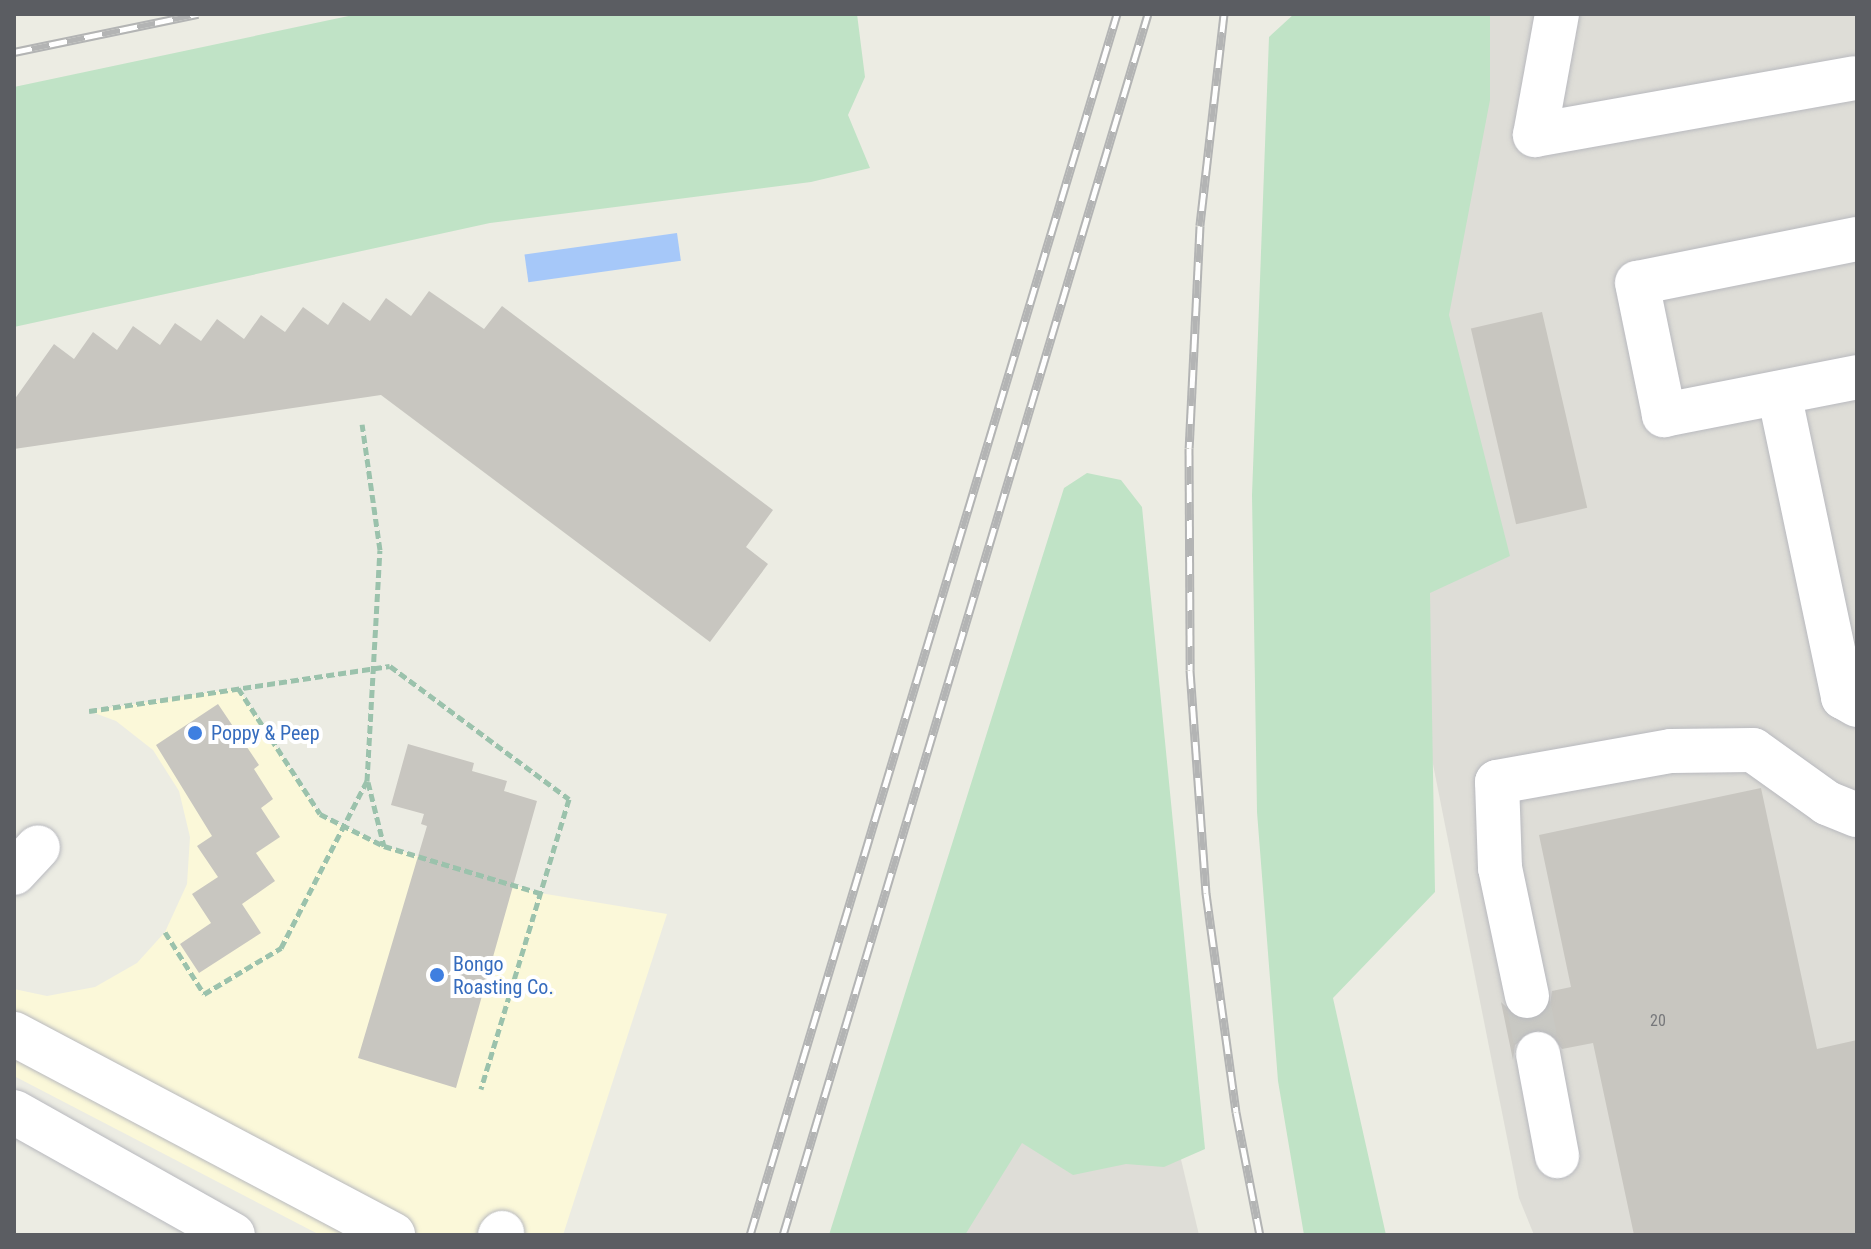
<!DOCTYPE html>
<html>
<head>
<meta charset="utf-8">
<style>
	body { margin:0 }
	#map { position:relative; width:1871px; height:1249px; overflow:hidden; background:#ecece3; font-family:"Roboto Condensed",sans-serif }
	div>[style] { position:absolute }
	.commercial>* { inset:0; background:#fbf8d9 }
	.industrial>* { inset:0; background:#deddd7 }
	.green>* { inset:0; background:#c0e3c6 }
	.water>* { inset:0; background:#a6c8f9; transform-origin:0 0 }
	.building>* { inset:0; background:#c8c6c0; transform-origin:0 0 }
	.minor-tunnel>* { height:44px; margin-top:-22px; transform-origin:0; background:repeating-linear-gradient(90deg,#c8c8c3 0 44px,transparent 0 66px) }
	.path>* { height:5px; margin-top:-2.5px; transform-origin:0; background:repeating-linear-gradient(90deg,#9bc2ac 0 8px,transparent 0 12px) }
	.roads { filter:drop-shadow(0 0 2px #b8b9be) drop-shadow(0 0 2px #b8b9be) }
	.minor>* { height:44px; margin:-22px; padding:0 22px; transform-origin:22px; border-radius:22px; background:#fff }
	.rail>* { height:9px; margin-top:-4.5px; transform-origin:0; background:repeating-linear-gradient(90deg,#fff 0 18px,#b3b4b4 0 36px); box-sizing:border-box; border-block:2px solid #b3b4b4 }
	.dots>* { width:22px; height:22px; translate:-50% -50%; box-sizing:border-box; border:4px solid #fff; border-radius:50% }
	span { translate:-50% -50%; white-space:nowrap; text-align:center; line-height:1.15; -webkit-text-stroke:8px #fff; paint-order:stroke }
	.number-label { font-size:16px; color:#76777a }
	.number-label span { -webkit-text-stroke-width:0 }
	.shop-label { font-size:20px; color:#366cbe }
	.left { translate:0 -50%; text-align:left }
	.frame { position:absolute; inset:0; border:16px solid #5b5d62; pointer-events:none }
</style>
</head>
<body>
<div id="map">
	<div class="commercial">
		<div style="clip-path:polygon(238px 688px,320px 815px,384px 846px,540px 893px,667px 914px,563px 1235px,320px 1235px,14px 1076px,14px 989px,47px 996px,95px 987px,137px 963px,165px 932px,187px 884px,190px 837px,179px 791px,153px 750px,116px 721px,89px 711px)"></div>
	</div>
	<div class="industrial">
		<div style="clip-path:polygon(1369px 14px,1857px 14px,1857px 1235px,1534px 1235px,1519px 1198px,1404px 618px)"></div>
		<div style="clip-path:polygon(910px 1048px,1168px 1105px,1199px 1235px,854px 1235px)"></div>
	</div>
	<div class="green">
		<div style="clip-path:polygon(358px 14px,857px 14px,865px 77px,848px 115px,870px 168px,811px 182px,490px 223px,14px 327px,14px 87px)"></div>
		<div style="clip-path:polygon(1294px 14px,1490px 14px,1490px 100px,1449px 315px,1510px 556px,1430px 593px,1435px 892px,1333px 998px,1386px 1235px,1304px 1235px,1278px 1081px,1257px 812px,1252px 495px,1269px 37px)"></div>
		<div style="clip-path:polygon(1087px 473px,1121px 480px,1142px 507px,1205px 1149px,1164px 1167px,1126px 1164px,1073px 1175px,1022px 1143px,965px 1235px,829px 1235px,1064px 488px)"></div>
	</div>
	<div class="water">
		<div style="left:677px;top:233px;width:28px;height:154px;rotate:82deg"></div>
	</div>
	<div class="building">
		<div style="clip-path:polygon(429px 291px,484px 329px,502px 306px,773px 510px,746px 547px,768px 564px,710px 642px,381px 395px,14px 449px,14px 400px,54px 344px,74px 359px,93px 332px,117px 350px,133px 326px,160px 345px,175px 323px,201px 341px,217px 319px,244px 339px,261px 315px,285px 332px,303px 307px,328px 325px,343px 302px,370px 321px,386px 298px,411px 316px)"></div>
		<div style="left:1542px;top:312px;width:201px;height:73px;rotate:77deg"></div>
		<div style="clip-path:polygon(218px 704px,259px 765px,254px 769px,273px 799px,261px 808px,280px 837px,256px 853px,275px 881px,242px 904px,261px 933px,199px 973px,180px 944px,211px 923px,192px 894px,218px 877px,197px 846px,212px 836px,156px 745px)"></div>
		<div style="clip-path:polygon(408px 744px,474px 763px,472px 771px,507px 781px,504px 791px,537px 801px,456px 1088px,358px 1058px,427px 826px,421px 824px,424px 814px,391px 805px)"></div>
		<div style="clip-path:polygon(1761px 788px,1817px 1049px,1857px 1040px,1857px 1235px,1634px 1235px,1593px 1043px,1562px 1049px,1547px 1031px,1533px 1030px,1515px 1045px,1513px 1060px,1501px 1002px,1519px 1019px,1533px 1020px,1550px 1004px,1552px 991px,1571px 987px,1539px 835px)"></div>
	</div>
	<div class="minor-tunnel">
		<div style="left:1527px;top:996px;width:59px;rotate:79.3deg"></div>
	</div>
	<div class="path">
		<div style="left:238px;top:688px;width:150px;rotate:56.9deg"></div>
		<div style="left:320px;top:814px;width:72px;rotate:26.6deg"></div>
		<div style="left:384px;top:846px;width:163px;rotate:16.8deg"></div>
		<div style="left:89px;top:711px;width:304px;rotate:-8.5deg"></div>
		<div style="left:390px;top:666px;width:223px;rotate:36.6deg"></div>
		<div style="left:569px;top:799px;width:303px;rotate:106.9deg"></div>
		<div style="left:368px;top:782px;width:66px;rotate:76deg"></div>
		<div style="left:165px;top:932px;width:73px;rotate:57.8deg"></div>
		<div style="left:204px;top:994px;width:90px;rotate:-30.9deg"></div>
		<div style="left:281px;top:948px;width:188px;rotate:-62.8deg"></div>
		<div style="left:367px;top:781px;width:231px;rotate:-86.8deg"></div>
		<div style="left:380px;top:550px;width:127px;rotate:-98.1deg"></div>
	</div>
	<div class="roads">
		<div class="minor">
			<div style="left:1557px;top:14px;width:123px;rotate:100.3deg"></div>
			<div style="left:1535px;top:135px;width:324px;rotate:-10.1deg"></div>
			<div style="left:1857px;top:239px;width:224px;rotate:168.7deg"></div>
			<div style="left:1637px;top:283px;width:135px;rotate:78.4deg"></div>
			<div style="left:1664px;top:415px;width:197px;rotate:-11.1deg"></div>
			<div style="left:1779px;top:393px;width:311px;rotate:78.1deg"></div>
			<div style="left:1843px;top:697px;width:16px;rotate:30deg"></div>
			<div style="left:14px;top:873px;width:35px;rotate:-47deg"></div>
			<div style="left:1527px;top:996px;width:131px;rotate:-101.9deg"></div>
			<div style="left:1500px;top:868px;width:86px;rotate:-92deg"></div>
			<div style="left:1497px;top:782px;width:177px;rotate:-10.1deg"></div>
			<div style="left:1671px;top:751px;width:82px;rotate:-0.7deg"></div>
			<div style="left:1753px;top:750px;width:91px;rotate:35.6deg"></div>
			<div style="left:1827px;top:803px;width:32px;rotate:22deg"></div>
			<div style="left:14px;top:1034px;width:429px;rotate:27.9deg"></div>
			<div style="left:1538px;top:1054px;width:104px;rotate:79.4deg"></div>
			<div style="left:14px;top:1112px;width:251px;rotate:29.3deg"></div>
			<div style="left:500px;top:1235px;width:3px;rotate:-45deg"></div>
		</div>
	</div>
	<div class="rail">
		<div style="left:1224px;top:14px;width:213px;rotate:96.5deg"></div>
		<div style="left:1200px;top:226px;width:222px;rotate:92.8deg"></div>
		<div style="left:1189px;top:448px;width:222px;rotate:89.7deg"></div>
		<div style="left:1190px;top:670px;width:224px;rotate:85.9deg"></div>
		<div style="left:1206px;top:893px;width:221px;rotate:82.2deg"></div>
		<div style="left:1236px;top:1112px;width:125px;rotate:79deg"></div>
		<div style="left:14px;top:52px;width:188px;rotate:-11.7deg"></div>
		<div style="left:750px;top:1235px;width:1275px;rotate:-73.27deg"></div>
		<div style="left:783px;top:1235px;width:1274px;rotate:-73.36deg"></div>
	</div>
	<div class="dots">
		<div style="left:195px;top:733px;background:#3f7fe0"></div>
		<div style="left:437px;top:975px;background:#3f7fe0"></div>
	</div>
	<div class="number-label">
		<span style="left:1658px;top:1021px">20</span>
	</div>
	<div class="shop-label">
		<span class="left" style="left:211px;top:733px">Poppy &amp; Peep</span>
		<span class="left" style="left:453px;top:976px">Bongo<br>Roasting Co.</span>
	</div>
	<div class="frame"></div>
</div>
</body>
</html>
